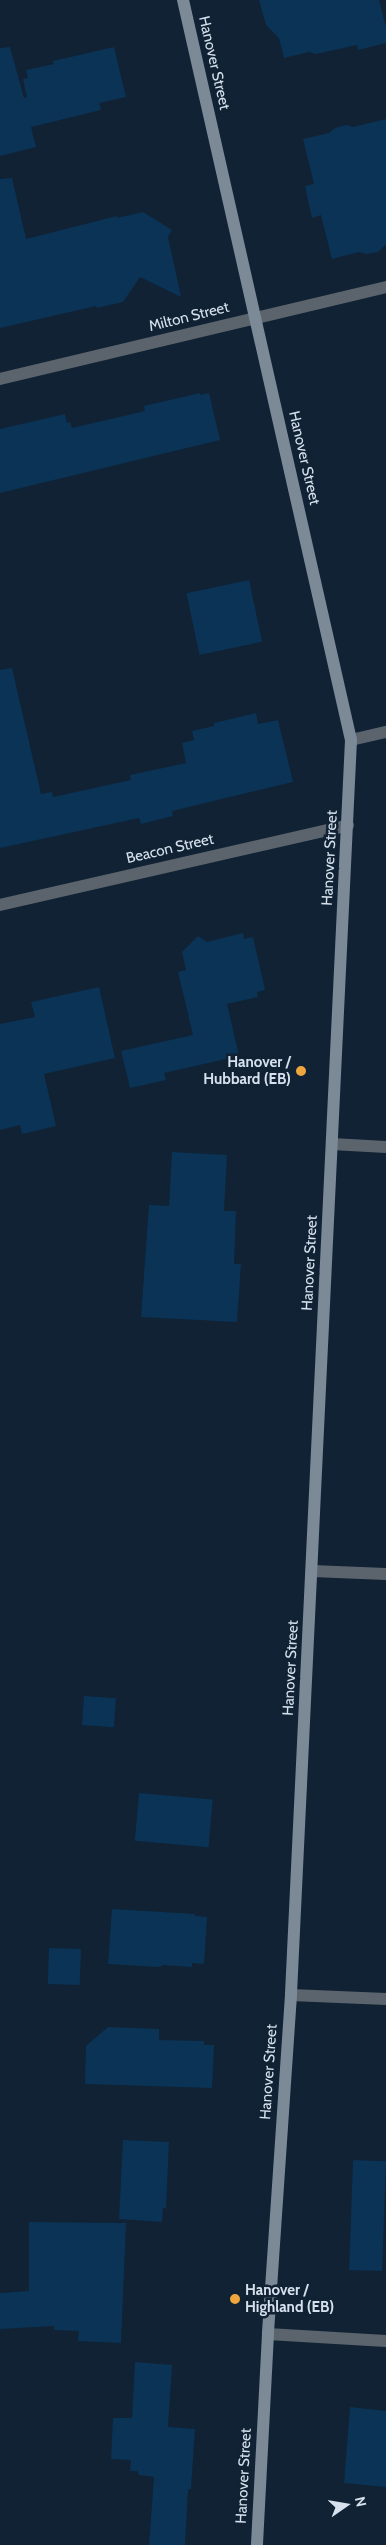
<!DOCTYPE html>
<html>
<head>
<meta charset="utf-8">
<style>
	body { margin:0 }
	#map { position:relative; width:386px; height:2545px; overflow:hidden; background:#102233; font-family:Cabin,sans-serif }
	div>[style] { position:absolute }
	.building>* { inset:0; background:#0a3356; transform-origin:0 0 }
	.street>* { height:12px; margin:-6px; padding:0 6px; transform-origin:6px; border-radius:6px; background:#5b646d }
	.secondary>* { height:12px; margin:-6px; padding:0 6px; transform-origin:6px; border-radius:6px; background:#7c8a98 }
	.dots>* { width:14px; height:14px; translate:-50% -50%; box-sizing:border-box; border:2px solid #102233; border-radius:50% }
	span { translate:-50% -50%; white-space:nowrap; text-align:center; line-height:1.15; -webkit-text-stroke:5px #102233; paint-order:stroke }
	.street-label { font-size:15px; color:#d6e1ed }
	.poi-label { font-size:15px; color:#d6e1ed; font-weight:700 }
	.right { translate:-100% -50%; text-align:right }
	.left { translate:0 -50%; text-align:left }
	.north { position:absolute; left:321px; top:2480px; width:50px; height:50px; -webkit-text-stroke:4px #102233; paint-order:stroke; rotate:77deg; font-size:14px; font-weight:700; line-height:20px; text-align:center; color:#d6e1ed }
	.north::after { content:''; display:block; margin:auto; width:18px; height:22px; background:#d6e1ed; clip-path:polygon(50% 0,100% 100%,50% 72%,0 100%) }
</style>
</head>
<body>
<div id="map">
	<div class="building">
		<div style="clip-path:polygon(259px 0,379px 0,386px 27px,386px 43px,358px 50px,357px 45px,316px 54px,309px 52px,284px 58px,279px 38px,266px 25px)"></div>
		<div style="clip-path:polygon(10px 47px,24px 98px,27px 97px,23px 79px,28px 78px,26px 70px,54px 64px,53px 61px,114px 47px,126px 97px,99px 103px,101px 110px,31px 127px,36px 147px,0 156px,0 48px)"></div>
		<div style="clip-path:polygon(386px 119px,386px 244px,378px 252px,366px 254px,359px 252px,332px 259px,321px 215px,312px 218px,305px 186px,314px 184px,303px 139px,329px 133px,335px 128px,347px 125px,353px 127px)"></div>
		<div style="clip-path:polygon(12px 178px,26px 239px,117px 216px,117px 218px,143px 212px,172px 230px,168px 237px,181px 297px,140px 277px,123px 302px,97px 308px,96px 306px,0 328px,0 179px)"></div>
		<div style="clip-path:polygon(200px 393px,200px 395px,209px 393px,220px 440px,0 493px,0 429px,65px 414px,67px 423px,70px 422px,72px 428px,145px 411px,144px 406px)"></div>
		<div style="left:249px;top:580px;width:63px;height:64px;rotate:78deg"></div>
		<div style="clip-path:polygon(12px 668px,41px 794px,52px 792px,53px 797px,131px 780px,130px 775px,186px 763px,182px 743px,194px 740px,192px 731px,214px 726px,214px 723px,256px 713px,258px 724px,278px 720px,293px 782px,172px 811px,173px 816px,141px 824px,139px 818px,0 848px,0 670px)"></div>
		<div style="clip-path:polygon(243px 933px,244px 939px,253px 937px,265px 990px,257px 992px,258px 997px,227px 1004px,239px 1056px,164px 1073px,166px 1080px,130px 1088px,121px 1051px,193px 1035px,178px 972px,186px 970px,182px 952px,198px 936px,207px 942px)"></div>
		<div style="clip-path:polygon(99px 987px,115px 1058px,44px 1074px,56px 1126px,22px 1134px,20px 1125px,0 1130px,0 1024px,35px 1017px,31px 1002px)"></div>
		<div style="clip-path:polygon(172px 1152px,227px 1155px,224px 1211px,236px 1211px,234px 1264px,241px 1264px,237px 1322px,141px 1317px,149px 1205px,169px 1206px)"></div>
		<div style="left:84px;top:1696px;width:32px;height:29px;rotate:4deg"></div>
		<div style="left:139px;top:1793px;width:74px;height:48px;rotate:5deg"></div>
		<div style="clip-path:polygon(112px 1909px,195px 1914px,195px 1916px,207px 1917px,204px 1964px,192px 1963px,192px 1967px,163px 1965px,159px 1967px,108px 1964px)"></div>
		<div style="left:49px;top:1948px;width:32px;height:36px;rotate:2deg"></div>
		<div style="clip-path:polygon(108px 2027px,159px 2029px,159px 2040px,204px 2041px,204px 2045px,214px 2045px,212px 2088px,85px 2084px,86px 2046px)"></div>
		<div style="clip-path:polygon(123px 2140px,169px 2142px,166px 2208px,163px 2208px,162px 2222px,119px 2219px)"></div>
		<div style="left:353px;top:2160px;width:33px;height:110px;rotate:2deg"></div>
		<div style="clip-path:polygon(29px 2222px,126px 2223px,121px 2343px,78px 2341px,79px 2331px,54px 2330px,54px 2326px,0 2329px,0 2293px,29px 2291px)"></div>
		<div style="clip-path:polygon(135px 2362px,172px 2365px,168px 2427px,195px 2429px,191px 2489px,188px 2489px,185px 2545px,149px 2545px,154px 2477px,139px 2475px,137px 2471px,130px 2471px,131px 2460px,111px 2459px,113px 2418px,132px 2418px)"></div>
		<div style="clip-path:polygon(350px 2407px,386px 2411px,386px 2487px,344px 2483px)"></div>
	</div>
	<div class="street">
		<div style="left:0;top:379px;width:397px;rotate:-13.4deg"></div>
		<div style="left:351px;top:740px;width:36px;rotate:-13deg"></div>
		<div style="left:0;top:905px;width:357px;rotate:-12.9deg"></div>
		<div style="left:332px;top:1144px;width:54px;rotate:3.2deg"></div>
		<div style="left:312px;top:1571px;width:74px;rotate:2.3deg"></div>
		<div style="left:291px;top:1995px;width:95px;rotate:2.4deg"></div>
		<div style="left:268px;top:2334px;width:118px;rotate:3.4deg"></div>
	</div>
	<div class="secondary">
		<div style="left:183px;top:0;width:759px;rotate:77.21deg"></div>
		<div style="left:351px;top:740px;width:1256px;rotate:92.74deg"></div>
		<div style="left:291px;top:1995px;width:340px;rotate:93.9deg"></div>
		<div style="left:268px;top:2334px;width:211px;rotate:93deg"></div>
	</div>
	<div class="dots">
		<div style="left:301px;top:1071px;background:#efa73d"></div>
		<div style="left:235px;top:2299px;background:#efa73d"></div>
	</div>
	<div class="street-label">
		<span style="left:214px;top:63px;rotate:77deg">Hanover Street</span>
		<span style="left:189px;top:317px;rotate:-14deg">Milton Street</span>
		<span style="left:304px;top:458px;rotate:77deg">Hanover Street</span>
		<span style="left:170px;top:849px;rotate:-13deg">Beacon Street</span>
		<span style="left:330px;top:858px;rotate:-87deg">Hanover Street</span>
		<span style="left:310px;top:1263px;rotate:-87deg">Hanover Street</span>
		<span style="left:291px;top:1668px;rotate:-87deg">Hanover Street</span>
		<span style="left:269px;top:2072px;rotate:-86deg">Hanover Street</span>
		<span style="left:244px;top:2476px;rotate:-87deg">Hanover Street</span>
	</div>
	<div class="poi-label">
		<span class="right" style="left:291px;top:1071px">Hanover /<br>Hubbard (EB)</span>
		<span class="left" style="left:245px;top:2299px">Hanover /<br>Highland (EB)</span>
	</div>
	<div class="north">N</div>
</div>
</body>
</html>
